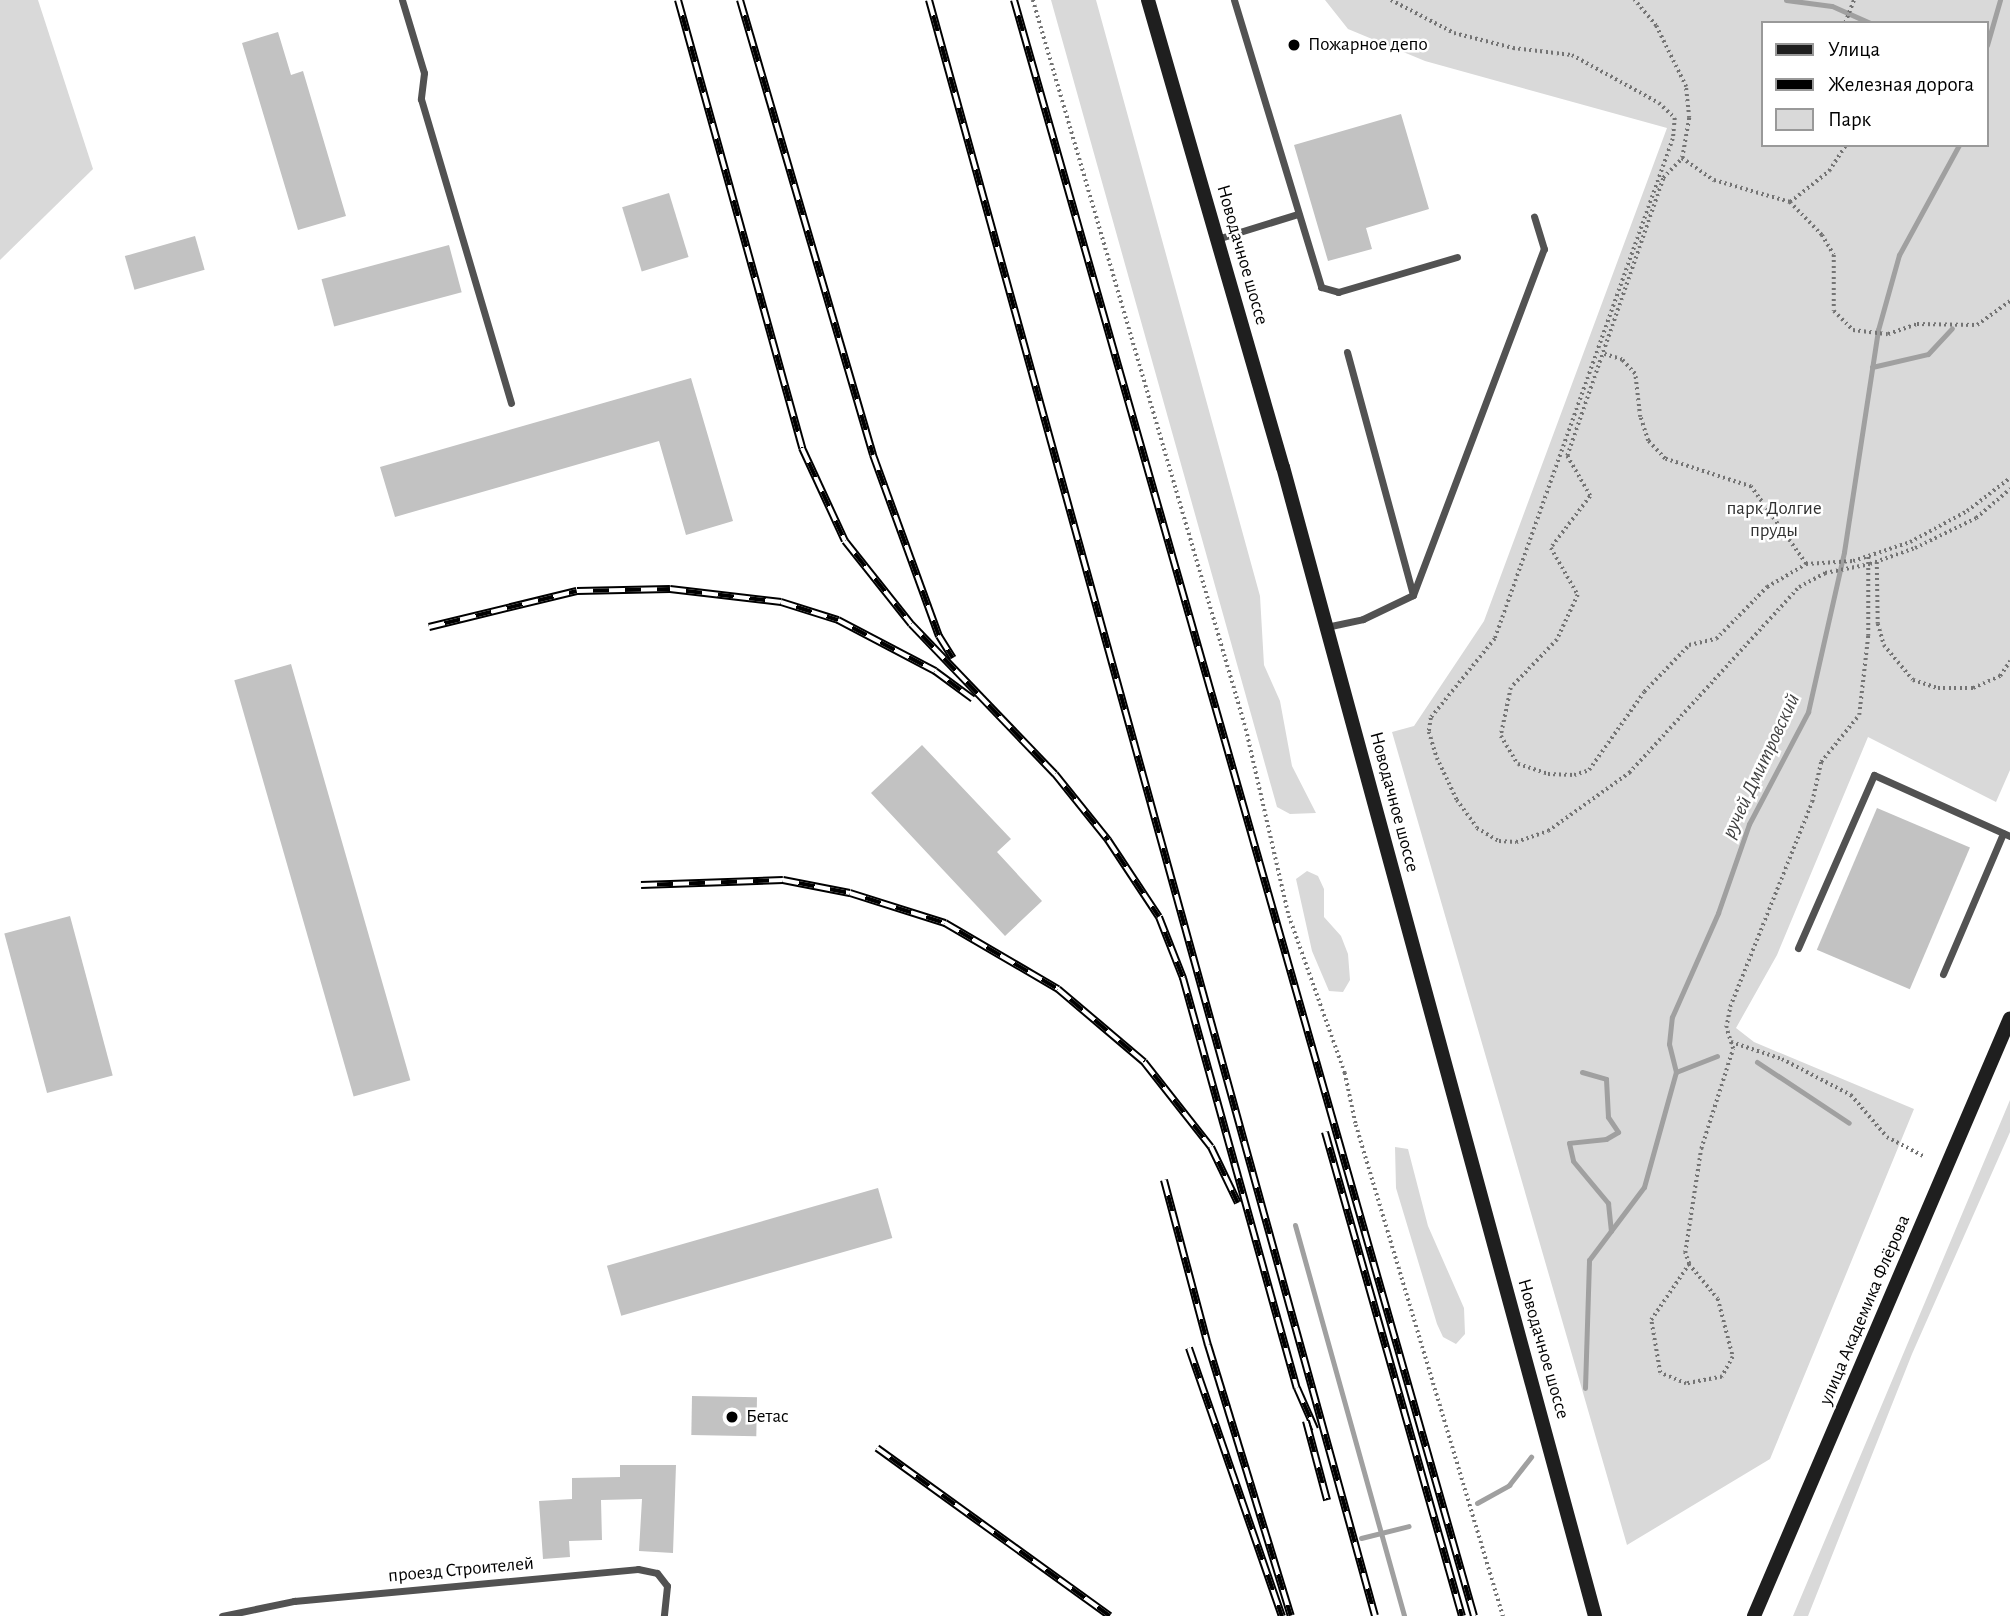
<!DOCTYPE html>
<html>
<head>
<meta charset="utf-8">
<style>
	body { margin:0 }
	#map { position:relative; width:2010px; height:1616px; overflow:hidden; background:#fff; font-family:"Alegreya Sans",sans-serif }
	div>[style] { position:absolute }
	.green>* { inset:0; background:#d9d9d9 }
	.stream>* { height:5px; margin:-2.5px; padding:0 2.5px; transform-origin:2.5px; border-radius:2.5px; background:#a0a0a0 }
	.building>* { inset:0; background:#c2c2c2; transform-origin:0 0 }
	.path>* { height:3.5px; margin-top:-1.75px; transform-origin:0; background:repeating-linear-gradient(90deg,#747474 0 2px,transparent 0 5.5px) }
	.lane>* { height:7px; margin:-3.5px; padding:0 3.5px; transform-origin:3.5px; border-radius:3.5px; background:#525252 }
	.secondary>* { height:14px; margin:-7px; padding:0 7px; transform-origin:7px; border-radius:7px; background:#1f1f1f }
	.rail>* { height:8px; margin-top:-4px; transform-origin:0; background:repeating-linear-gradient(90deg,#fff 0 16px,#000 0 32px); box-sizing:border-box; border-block:2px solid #000 }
	.dots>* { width:19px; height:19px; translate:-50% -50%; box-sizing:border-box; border:4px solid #fff; border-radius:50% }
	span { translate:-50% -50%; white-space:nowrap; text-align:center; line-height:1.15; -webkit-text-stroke:5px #fff; paint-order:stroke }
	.poi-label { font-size:19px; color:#000 }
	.left { translate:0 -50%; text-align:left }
	.street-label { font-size:19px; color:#000 }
	.park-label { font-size:19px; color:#303030 }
	.water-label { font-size:21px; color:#414141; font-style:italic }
	.legend { position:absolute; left:1761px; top:21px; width:228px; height:126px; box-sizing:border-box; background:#fff; border:2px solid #999; margin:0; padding:9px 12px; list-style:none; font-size:21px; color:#000 }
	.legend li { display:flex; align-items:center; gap:14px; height:35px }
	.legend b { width:35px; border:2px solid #999 }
</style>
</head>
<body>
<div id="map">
	<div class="green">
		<div style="clip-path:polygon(0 0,38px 0,93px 169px,0 260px)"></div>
		<div style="clip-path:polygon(1051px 0,1096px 0,1260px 596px,1264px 665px,1280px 701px,1292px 766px,1316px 813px,1290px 814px,1277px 807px)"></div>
		<div style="clip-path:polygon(evenodd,1325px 0,2010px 0,2010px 770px,1996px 802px,1868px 737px,1777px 955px,1736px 1028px,1754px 1042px,1914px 1109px,1770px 1459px,1627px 1545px,1392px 732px,1414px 726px,1484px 621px,1667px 128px,1425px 61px,1348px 29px,1325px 0,1763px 23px,1987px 23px,1987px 145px,1763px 145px,1763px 23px)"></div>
		<div style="clip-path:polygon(1307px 871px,1318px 876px,1324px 889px,1324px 917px,1341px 936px,1348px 954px,1350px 980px,1343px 992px,1329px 991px,1312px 951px,1296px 879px)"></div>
		<div style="clip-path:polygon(2010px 1100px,2010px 1132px,1912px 1354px,1808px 1616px,1793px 1616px)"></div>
		<div style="clip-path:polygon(1395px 1147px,1408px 1149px,1428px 1226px,1464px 1308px,1465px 1334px,1456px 1344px,1443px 1337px,1437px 1324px,1396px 1188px)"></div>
	</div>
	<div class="stream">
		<div style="left:1786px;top:0;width:46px;rotate:7.4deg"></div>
		<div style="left:1832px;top:6px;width:42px;rotate:24.1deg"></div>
		<div style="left:1987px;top:45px;width:47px;rotate:-73.9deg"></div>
		<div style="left:1872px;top:367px;width:57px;rotate:-13.1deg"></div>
		<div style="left:1928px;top:354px;width:35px;rotate:-47deg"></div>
		<div style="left:1757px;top:1062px;width:110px;rotate:33.5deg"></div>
		<div style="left:1582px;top:1072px;width:25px;rotate:16deg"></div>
		<div style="left:1606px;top:1079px;width:38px;rotate:87deg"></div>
		<div style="left:1608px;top:1117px;width:18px;rotate:56deg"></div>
		<div style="left:1618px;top:1132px;width:14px;rotate:150deg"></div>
		<div style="left:1606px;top:1139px;width:37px;rotate:174deg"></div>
		<div style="left:1569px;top:1143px;width:18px;rotate:77deg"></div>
		<div style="left:1573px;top:1161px;width:55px;rotate:50.2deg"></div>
		<div style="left:1608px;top:1203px;width:28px;rotate:84deg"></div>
		<div style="left:1676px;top:1072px;width:44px;rotate:-21.3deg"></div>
		<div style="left:1295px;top:1225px;width:406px;rotate:74.4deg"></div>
		<div style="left:1585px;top:1388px;width:128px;rotate:-88.2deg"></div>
		<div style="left:1589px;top:1260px;width:91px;rotate:-53deg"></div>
		<div style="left:1644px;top:1187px;width:119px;rotate:-74.5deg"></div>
		<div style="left:1676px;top:1072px;width:29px;rotate:-104deg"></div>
		<div style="left:1669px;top:1044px;width:27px;rotate:-84deg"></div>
		<div style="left:1672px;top:1017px;width:114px;rotate:-66.1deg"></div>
		<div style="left:1718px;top:913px;width:94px;rotate:-70.8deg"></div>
		<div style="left:1749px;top:824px;width:127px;rotate:-62.2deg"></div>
		<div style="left:1808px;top:712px;width:164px;rotate:-77.3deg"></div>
		<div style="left:1844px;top:552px;width:225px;rotate:-81.3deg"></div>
		<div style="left:1878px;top:330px;width:78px;rotate:-74.4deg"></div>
		<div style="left:1899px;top:255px;width:125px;rotate:-61.4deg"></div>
		<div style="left:1477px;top:1503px;width:37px;rotate:-29deg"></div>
		<div style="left:1509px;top:1485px;width:36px;rotate:-52deg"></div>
		<div style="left:1361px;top:1538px;width:49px;rotate:-14deg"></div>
	</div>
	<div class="building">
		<div style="clip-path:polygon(278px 32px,291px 75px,303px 71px,346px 216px,298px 230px,242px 43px)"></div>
		<div style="clip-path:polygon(1401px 114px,1429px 209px,1366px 228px,1372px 249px,1328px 261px,1294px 145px)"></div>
		<div style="left:669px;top:193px;width:67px;height:49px;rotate:73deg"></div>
		<div style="left:195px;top:236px;width:35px;height:73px;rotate:74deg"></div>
		<div style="left:449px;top:245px;width:49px;height:132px;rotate:75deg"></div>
		<div style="clip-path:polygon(691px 378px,733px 521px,686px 535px,659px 441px,395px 517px,380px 467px)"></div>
		<div style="left:291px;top:664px;width:433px;height:59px;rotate:74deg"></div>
		<div style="clip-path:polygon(922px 745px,1011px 839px,997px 852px,1042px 901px,1005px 936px,871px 793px)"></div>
		<div style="left:1877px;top:808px;width:101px;height:154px;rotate:23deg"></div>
		<div style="left:70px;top:916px;width:165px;height:68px;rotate:75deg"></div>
		<div style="left:878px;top:1188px;width:52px;height:282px;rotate:74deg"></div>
		<div style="left:692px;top:1396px;width:65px;height:39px;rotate:1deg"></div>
		<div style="clip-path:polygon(620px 1465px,676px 1465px,673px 1553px,639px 1551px,642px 1499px,601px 1500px,602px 1540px,569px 1541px,570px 1557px,543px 1559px,539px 1501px,572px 1499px,572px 1478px,620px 1477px)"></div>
	</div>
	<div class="path">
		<div style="left:1033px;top:0;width:759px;rotate:73.71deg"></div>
		<div style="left:1246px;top:729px;width:192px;rotate:77.1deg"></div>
		<div style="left:1289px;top:916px;width:167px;rotate:70.4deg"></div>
		<div style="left:1345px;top:1073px;width:53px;rotate:78.1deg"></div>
		<div style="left:1356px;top:1125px;width:513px;rotate:73.33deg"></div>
		<div style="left:1391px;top:0;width:71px;rotate:27.6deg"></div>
		<div style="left:1454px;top:33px;width:61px;rotate:14.3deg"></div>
		<div style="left:1513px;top:48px;width:59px;rotate:6.8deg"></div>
		<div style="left:1572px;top:55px;width:99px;rotate:28.9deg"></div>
		<div style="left:1659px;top:103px;width:22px;rotate:43deg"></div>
		<div style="left:1675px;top:118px;width:21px;rotate:95deg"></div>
		<div style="left:1673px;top:139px;width:531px;rotate:109.6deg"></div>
		<div style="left:1495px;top:639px;width:102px;rotate:129deg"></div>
		<div style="left:1431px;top:718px;width:14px;rotate:98deg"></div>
		<div style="left:1429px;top:732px;width:27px;rotate:73deg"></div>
		<div style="left:1437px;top:758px;width:47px;rotate:64.5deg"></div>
		<div style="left:1457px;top:800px;width:34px;rotate:54deg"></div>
		<div style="left:1477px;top:828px;width:26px;rotate:31deg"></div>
		<div style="left:1499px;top:841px;width:17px;rotate:3deg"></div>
		<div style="left:1516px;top:842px;width:34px;rotate:-19deg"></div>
		<div style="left:1548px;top:831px;width:100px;rotate:-35.6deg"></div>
		<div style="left:1629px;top:773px;width:252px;rotate:-47.6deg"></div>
		<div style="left:1799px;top:587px;width:30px;rotate:-28deg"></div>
		<div style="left:1825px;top:573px;width:46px;rotate:-11.3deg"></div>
		<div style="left:1870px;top:564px;width:48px;rotate:-19.6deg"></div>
		<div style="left:1915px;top:548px;width:68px;rotate:-26.2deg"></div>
		<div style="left:1976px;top:518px;width:45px;rotate:-40.5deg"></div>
		<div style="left:1845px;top:23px;width:25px;rotate:-69deg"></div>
		<div style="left:1682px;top:158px;width:39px;rotate:35deg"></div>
		<div style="left:1714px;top:180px;width:79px;rotate:16.1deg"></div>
		<div style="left:1790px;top:202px;width:46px;rotate:45.9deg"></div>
		<div style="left:1822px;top:235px;width:23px;rotate:59deg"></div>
		<div style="left:1834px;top:255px;width:56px;rotate:90deg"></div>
		<div style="left:1834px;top:311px;width:27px;rotate:45deg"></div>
		<div style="left:1853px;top:330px;width:35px;rotate:7deg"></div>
		<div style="left:1888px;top:334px;width:31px;rotate:-19deg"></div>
		<div style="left:1917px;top:324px;width:60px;rotate:1deg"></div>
		<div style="left:1977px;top:325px;width:41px;rotate:-36deg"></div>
		<div style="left:1790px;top:202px;width:50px;rotate:-38.5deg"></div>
		<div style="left:1829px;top:171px;width:31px;rotate:-57deg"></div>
		<div style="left:1552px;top:546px;width:63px;rotate:-52.8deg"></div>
		<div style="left:1590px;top:496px;width:46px;rotate:-119.9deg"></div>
		<div style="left:1567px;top:456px;width:294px;rotate:-70.9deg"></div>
		<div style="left:1663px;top:178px;width:28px;rotate:-46deg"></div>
		<div style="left:1682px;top:158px;width:41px;rotate:-80.1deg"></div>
		<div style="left:1689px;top:118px;width:31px;rotate:-96deg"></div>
		<div style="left:1686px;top:87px;width:68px;rotate:-116.2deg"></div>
		<div style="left:1656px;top:26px;width:34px;rotate:-130deg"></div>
		<div style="left:1551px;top:548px;width:54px;rotate:60.1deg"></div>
		<div style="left:1578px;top:595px;width:50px;rotate:115deg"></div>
		<div style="left:1557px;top:640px;width:66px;rotate:133.8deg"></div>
		<div style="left:1511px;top:688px;width:49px;rotate:101.8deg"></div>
		<div style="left:1501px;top:736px;width:33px;rotate:59deg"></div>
		<div style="left:1518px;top:764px;width:32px;rotate:18deg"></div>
		<div style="left:1548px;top:774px;width:26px;rotate:2deg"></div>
		<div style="left:1574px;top:775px;width:16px;rotate:-18deg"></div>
		<div style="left:1589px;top:770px;width:95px;rotate:-54.8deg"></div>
		<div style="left:1644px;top:692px;width:65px;rotate:-46.2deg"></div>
		<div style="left:1689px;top:645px;width:28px;rotate:-13deg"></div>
		<div style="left:1716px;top:639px;width:73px;rotate:-45.6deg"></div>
		<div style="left:1767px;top:587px;width:45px;rotate:-30.5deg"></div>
		<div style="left:1806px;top:564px;width:95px;rotate:-125.5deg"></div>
		<div style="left:1751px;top:487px;width:90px;rotate:-162deg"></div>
		<div style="left:1665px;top:459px;width:25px;rotate:-133deg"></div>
		<div style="left:1648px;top:441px;width:25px;rotate:-108deg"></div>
		<div style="left:1640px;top:417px;width:43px;rotate:-96.6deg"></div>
		<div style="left:1635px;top:374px;width:19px;rotate:-133deg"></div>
		<div style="left:1622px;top:360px;width:20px;rotate:-162deg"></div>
		<div style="left:1877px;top:562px;width:62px;rotate:89.1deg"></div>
		<div style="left:1878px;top:624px;width:22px;rotate:74deg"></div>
		<div style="left:1884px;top:645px;width:45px;rotate:50.4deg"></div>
		<div style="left:1913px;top:680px;width:26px;rotate:18deg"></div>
		<div style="left:1938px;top:688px;width:35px"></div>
		<div style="left:1973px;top:688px;width:30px;rotate:-24deg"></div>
		<div style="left:2000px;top:676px;width:18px;rotate:-56deg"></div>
		<div style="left:1806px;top:564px;width:47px;rotate:-3.7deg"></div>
		<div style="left:1853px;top:561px;width:60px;rotate:-18.4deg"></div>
		<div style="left:1910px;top:542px;width:65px;rotate:-28.5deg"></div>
		<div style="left:1967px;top:511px;width:54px;rotate:-37.5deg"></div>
		<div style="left:1731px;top:1042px;width:54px;rotate:18.4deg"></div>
		<div style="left:1782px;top:1059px;width:78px;rotate:27.6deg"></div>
		<div style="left:1851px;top:1095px;width:55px;rotate:49.4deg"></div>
		<div style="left:1887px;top:1137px;width:41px;rotate:27.8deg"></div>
		<div style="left:1689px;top:1264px;width:45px;rotate:50.4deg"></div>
		<div style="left:1718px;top:1299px;width:60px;rotate:75.5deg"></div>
		<div style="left:1733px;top:1357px;width:23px;rotate:119deg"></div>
		<div style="left:1722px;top:1377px;width:37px;rotate:169deg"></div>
		<div style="left:1686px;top:1384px;width:28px;rotate:-157deg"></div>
		<div style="left:1660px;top:1373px;width:54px;rotate:-99.6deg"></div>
		<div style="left:1651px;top:1320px;width:68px;rotate:-55.8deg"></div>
		<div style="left:1689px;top:1264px;width:12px;rotate:-110deg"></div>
		<div style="left:1685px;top:1253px;width:105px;rotate:-81.3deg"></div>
		<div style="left:1701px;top:1149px;width:105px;rotate:-72.3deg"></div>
		<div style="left:1733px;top:1049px;width:22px;rotate:-108deg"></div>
		<div style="left:1726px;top:1028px;width:21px;rotate:-79deg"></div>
		<div style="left:1730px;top:1007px;width:221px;rotate:-68.2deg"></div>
		<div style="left:1812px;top:802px;width:41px;rotate:-77.3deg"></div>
		<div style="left:1821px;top:762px;width:60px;rotate:-51deg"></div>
		<div style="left:1859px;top:715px;width:80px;rotate:-83.5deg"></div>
		<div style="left:1868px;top:636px;width:80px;rotate:-90deg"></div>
	</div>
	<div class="lane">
		<div style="left:402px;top:0;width:76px;rotate:73.2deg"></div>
		<div style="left:424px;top:73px;width:26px;rotate:97deg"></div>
		<div style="left:421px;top:99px;width:317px;rotate:73.5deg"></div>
		<div style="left:1234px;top:0;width:300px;rotate:73.1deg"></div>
		<div style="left:1321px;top:287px;width:18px;rotate:16deg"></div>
		<div style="left:1338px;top:292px;width:124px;rotate:-16.4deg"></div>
		<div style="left:1217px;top:239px;width:85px;rotate:-17.2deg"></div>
		<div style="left:1347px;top:352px;width:252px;rotate:74.8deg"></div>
		<div style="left:1326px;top:627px;width:38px;rotate:-12deg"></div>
		<div style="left:1363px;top:619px;width:55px;rotate:-25.6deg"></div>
		<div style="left:1413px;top:595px;width:370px;rotate:-69.3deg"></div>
		<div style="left:1544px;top:249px;width:34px;rotate:-107deg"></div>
		<div style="left:1798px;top:948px;width:189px;rotate:-66.3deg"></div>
		<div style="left:1874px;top:775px;width:149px;rotate:24.2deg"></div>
		<div style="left:1943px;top:974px;width:153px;rotate:-66.9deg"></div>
		<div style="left:222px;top:1616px;width:74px;rotate:-11.8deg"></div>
		<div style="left:294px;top:1601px;width:345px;rotate:-5.3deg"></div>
		<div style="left:638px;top:1569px;width:19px;rotate:12deg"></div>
		<div style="left:657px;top:1573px;width:16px;rotate:52deg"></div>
		<div style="left:667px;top:1586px;width:30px;rotate:96deg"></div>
	</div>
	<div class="secondary">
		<div style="left:1148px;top:0;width:486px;rotate:73.9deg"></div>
		<div style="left:1283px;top:467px;width:1191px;rotate:74.81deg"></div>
		<div style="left:1754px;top:1616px;width:650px;rotate:-66.82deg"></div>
	</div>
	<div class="rail">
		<div style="left:678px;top:0;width:465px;rotate:74.5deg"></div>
		<div style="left:802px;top:448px;width:102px;rotate:65.2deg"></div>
		<div style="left:845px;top:541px;width:106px;rotate:51.5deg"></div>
		<div style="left:911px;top:624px;width:208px;rotate:46.2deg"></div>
		<div style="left:1055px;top:774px;width:85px;rotate:51.2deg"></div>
		<div style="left:1108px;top:840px;width:92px;rotate:56.5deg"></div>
		<div style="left:1159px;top:917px;width:66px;rotate:68.5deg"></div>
		<div style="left:1183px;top:978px;width:426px;rotate:74.5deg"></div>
		<div style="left:1297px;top:1388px;width:45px;rotate:66.3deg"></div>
		<div style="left:740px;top:0;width:474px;rotate:73.7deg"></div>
		<div style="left:873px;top:455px;width:193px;rotate:70deg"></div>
		<div style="left:939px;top:636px;width:26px;rotate:58deg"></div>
		<div style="left:929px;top:0;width:1676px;rotate:74.57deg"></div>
		<div style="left:1014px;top:0;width:1680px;rotate:74.11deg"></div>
		<div style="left:429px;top:627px;width:152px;rotate:-13.7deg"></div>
		<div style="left:577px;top:591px;width:93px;rotate:-1.2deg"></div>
		<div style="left:670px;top:589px;width:112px;rotate:6.7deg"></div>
		<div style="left:781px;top:602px;width:60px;rotate:17.5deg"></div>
		<div style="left:838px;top:620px;width:110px;rotate:27.7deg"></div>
		<div style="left:935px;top:671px;width:47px;rotate:36.4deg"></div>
		<div style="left:641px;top:885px;width:142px;rotate:-2deg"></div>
		<div style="left:783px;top:880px;width:68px;rotate:11deg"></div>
		<div style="left:850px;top:893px;width:100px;rotate:17.5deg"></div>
		<div style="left:945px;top:923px;width:131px;rotate:30.3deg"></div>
		<div style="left:1058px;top:989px;width:113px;rotate:40.3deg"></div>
		<div style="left:1144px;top:1062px;width:108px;rotate:51.8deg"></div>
		<div style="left:1211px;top:1147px;width:62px;rotate:64.3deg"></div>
		<div style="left:1325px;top:1132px;width:503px;rotate:74.2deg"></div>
		<div style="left:1164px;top:1180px;width:171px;rotate:75.1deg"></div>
		<div style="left:1208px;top:1345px;width:283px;rotate:73deg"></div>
		<div style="left:1189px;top:1348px;width:284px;rotate:70.9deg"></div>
		<div style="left:1306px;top:1421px;width:82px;rotate:75.1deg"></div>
		<div style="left:877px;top:1448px;width:287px;rotate:35.8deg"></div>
	</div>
	<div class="dots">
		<div style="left:1294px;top:45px;background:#000"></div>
		<div style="left:732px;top:1417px;background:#000"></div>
	</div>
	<div class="poi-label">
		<span class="left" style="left:1308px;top:45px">Пожарное депо</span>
		<span class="left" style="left:746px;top:1417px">Бетас</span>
	</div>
	<div class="street-label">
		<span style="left:1242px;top:255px;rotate:74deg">Новодачное шоссе</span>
		<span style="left:1394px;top:802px;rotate:75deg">Новодачное шоссе</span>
		<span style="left:1865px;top:1310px;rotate:-67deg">улица Академика Флёрова</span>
		<span style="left:1543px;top:1349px;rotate:74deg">Новодачное шоссе</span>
		<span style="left:461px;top:1570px;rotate:-5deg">проезд Строителей</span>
	</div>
	<div class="park-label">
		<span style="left:1774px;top:520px">парк Долгие<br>пруды</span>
	</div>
	<div class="water-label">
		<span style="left:1761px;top:766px;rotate:-65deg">ручей Дмитровский</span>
	</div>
	<ul class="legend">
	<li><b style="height:9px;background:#1f1f1f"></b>Улица</li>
	<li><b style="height:9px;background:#000"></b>Железная дорога</li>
	<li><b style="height:19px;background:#d9d9d9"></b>Парк</li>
	</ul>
</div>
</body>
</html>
